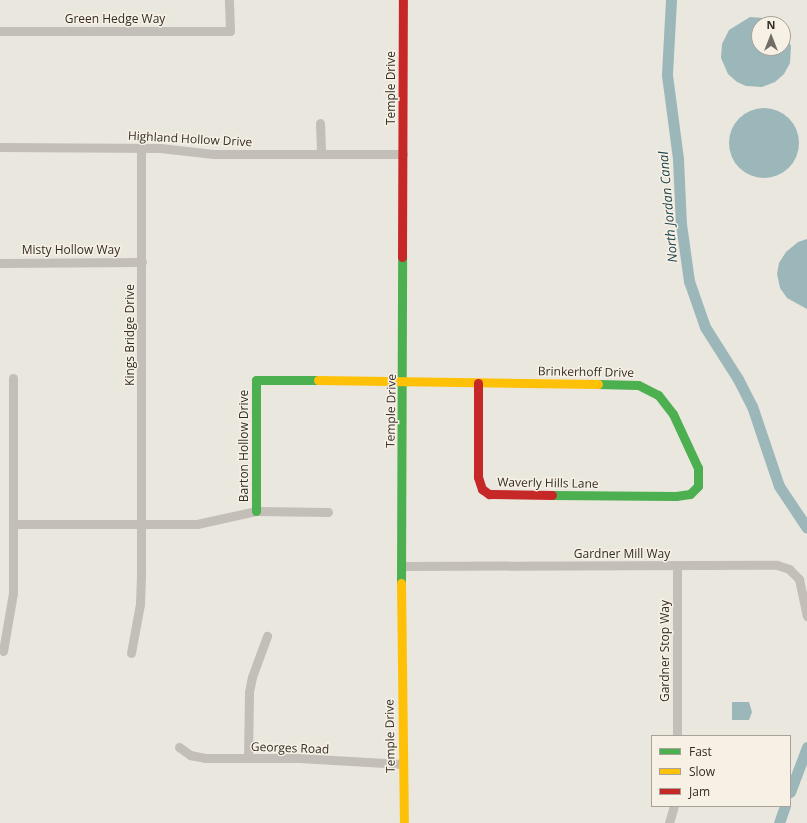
<!DOCTYPE html>
<html>
<head>
<meta charset="utf-8">
<style>
	body { margin:0 }
	#map { position:relative; width:807px; height:823px; overflow:hidden; background:#eae7df; font-family:"Open Sans",sans-serif }
	div>[style] { position:absolute }
	.water>* { inset:0; background:#9cb7ba }
	.round { border-radius:50% }
	.canal>* { height:11px; margin:-5.5px; padding:0 5.5px; transform-origin:5.5px; border-radius:5.5px; background:#9cb7ba }
	.street>* { height:9px; margin:-4.5px; padding:0 4.5px; transform-origin:4.5px; border-radius:4.5px; background:#c3beb8 }
	.fast>* { height:9px; margin:-4.5px; padding:0 4.5px; transform-origin:4.5px; border-radius:4.5px; background:#4caf50 }
	.slow>* { height:9px; margin:-4.5px; padding:0 4.5px; transform-origin:4.5px; border-radius:4.5px; background:#ffc107 }
	.jam>* { height:9px; margin:-4.5px; padding:0 4.5px; transform-origin:4.5px; border-radius:4.5px; background:#c62828 }
	span { translate:-50% -50%; white-space:nowrap; text-align:center; line-height:1.15; -webkit-text-stroke:3px #f7f1e5; paint-order:stroke }
	.street-label { font-size:12px; color:#332c27 }
	.water-label { font-size:13px; color:#204751; font-style:italic }
	.legend { position:absolute; left:651px; top:735px; width:140px; height:72px; box-sizing:border-box; background:#f7f1e5; border:1px solid #a9a299; margin:0; padding:5px 7px; list-style:none; font-size:12px; color:#332c27 }
	.legend li { display:flex; align-items:center; gap:8px; height:20px }
	.legend b { width:20px; border:1px solid #a9a299 }
	.north { position:absolute; left:751px; top:16px; width:40px; height:40px; box-sizing:border-box; background:#f7f1e5; border:1px solid #a9a299; border-radius:50%; rotate:0deg; font-size:11px; font-weight:700; line-height:16px; text-align:center; color:#332c27 }
	.north::after { content:''; display:block; margin:auto; width:14px; height:18px; background:#736d67; clip-path:polygon(50% 0,100% 100%,50% 72%,0 100%) }
</style>
</head>
<body>
<div id="map">
	<div class="water">
		<div style="clip-path:polygon(750px 17px,766px 18px,778px 24px,759px 24px,759px 48px,783px 48px,783px 29px,791px 46px,790px 63px,784px 74px,775px 82px,762px 87px,746px 86px,737px 82px,728px 74px,721px 58px,722px 44px,729px 30px)"></div>
		<div class="round" style="left:729px;top:108px;width:70px;height:70px"></div>
		<div style="clip-path:polygon(807px 239px,807px 309px,787px 298px,780px 288px,777px 274px,779px 263px,786px 252px,798px 242px)"></div>
		<div style="clip-path:polygon(732px 702px,749px 702px,752px 712px,749px 720px,732px 720px)"></div>
	</div>
	<div class="canal">
		<div style="left:671px;top:0;width:75px;rotate:93.1deg"></div>
		<div style="left:667px;top:75px;width:85px;rotate:82.5deg"></div>
		<div style="left:678px;top:159px;width:65px;rotate:87.4deg"></div>
		<div style="left:681px;top:224px;width:58px;rotate:82deg"></div>
		<div style="left:689px;top:281px;width:49px;rotate:70.8deg"></div>
		<div style="left:705px;top:327px;width:62px;rotate:57.6deg"></div>
		<div style="left:738px;top:379px;width:30px;rotate:63deg"></div>
		<div style="left:752px;top:406px;width:84px;rotate:71.4deg"></div>
		<div style="left:779px;top:486px;width:50px;rotate:56.3deg"></div>
		<div style="left:790px;top:792px;width:48px;rotate:-69.3deg"></div>
		<div style="left:779px;top:823px;width:18px;rotate:-71deg"></div>
	</div>
	<div class="street">
		<div style="left:0;top:31px;width:230px"></div>
		<div style="left:230px;top:31px;width:31px;rotate:-92deg"></div>
		<div style="left:320px;top:123px;width:31px;rotate:88deg"></div>
		<div style="left:0;top:147px;width:160px;rotate:0.4deg"></div>
		<div style="left:160px;top:148px;width:54px;rotate:6.3deg"></div>
		<div style="left:214px;top:154px;width:189px"></div>
		<div style="left:0;top:263px;width:142px;rotate:-0.4deg"></div>
		<div style="left:13px;top:524px;width:184px"></div>
		<div style="left:197px;top:524px;width:60px;rotate:-12.4deg"></div>
		<div style="left:256px;top:511px;width:72px;rotate:0.8deg"></div>
		<div style="left:401px;top:566px;width:376px;rotate:-0.2deg"></div>
		<div style="left:777px;top:565px;width:13px;rotate:18deg"></div>
		<div style="left:789px;top:569px;width:14px;rotate:45deg"></div>
		<div style="left:799px;top:579px;width:38px;rotate:78deg"></div>
		<div style="left:677px;top:566px;width:170px;rotate:90deg"></div>
		<div style="left:3px;top:651px;width:59px;rotate:-80.2deg"></div>
		<div style="left:13px;top:593px;width:215px;rotate:-90deg"></div>
		<div style="left:131px;top:653px;width:50px;rotate:-79.6deg"></div>
		<div style="left:140px;top:604px;width:31px;rotate:-88deg"></div>
		<div style="left:141px;top:573px;width:426px;rotate:-90deg"></div>
		<div style="left:179px;top:747px;width:14px;rotate:36deg"></div>
		<div style="left:190px;top:755px;width:15px;rotate:11deg"></div>
		<div style="left:205px;top:758px;width:94px"></div>
		<div style="left:299px;top:758px;width:103px;rotate:3.3deg"></div>
		<div style="left:248px;top:758px;width:66px;rotate:-89.1deg"></div>
		<div style="left:249px;top:692px;width:15px;rotate:-79deg"></div>
		<div style="left:252px;top:677px;width:44px;rotate:-69.9deg"></div>
		<div style="left:669px;top:823px;width:18px;rotate:-74deg"></div>
	</div>
	<div class="fast">
		<div style="left:552px;top:495px;width:124px;rotate:0.5deg"></div>
		<div style="left:676px;top:496px;width:14px;rotate:-8deg"></div>
		<div style="left:690px;top:494px;width:11px;rotate:-45deg"></div>
		<div style="left:698px;top:486px;width:18px;rotate:-90deg"></div>
		<div style="left:698px;top:468px;width:60px;rotate:-114.8deg"></div>
		<div style="left:673px;top:414px;width:24px;rotate:-128deg"></div>
		<div style="left:658px;top:395px;width:22px;rotate:-153deg"></div>
		<div style="left:638px;top:385px;width:40px;rotate:-178.6deg"></div>
		<div style="left:256px;top:511px;width:131px;rotate:-90deg"></div>
		<div style="left:256px;top:380px;width:62px"></div>
		<div style="left:401px;top:583px;width:326px;rotate:-89.8deg"></div>
	</div>
	<div class="slow">
		<div style="left:318px;top:380px;width:280px;rotate:0.8deg"></div>
		<div style="left:401px;top:583px;width:240px;rotate:89.3deg"></div>
	</div>
	<div class="jam">
		<div style="left:402px;top:257px;width:257px;rotate:-89.8deg"></div>
		<div style="left:478px;top:383px;width:94px;rotate:90deg"></div>
		<div style="left:478px;top:477px;width:13px;rotate:72deg"></div>
		<div style="left:482px;top:489px;width:9px;rotate:36deg"></div>
		<div style="left:489px;top:494px;width:63px;rotate:0.9deg"></div>
	</div>
	<div class="street-label">
		<span style="left:115px;top:19px">Green Hedge Way</span>
		<span style="left:391px;top:88px;rotate:-90deg">Temple Drive</span>
		<span style="left:190px;top:139px;rotate:3deg">Highland Hollow Drive</span>
		<span style="left:71px;top:250px">Misty Hollow Way</span>
		<span style="left:130px;top:335px;rotate:-90deg">Kings Bridge Drive</span>
		<span style="left:586px;top:372px;rotate:1deg">Brinkerhoff Drive</span>
		<span style="left:391px;top:411px;rotate:-89deg">Temple Drive</span>
		<span style="left:244px;top:446px;rotate:-90deg">Barton Hollow Drive</span>
		<span style="left:548px;top:483px;rotate:1deg">Waverly Hills Lane</span>
		<span style="left:622px;top:554px">Gardner Mill Way</span>
		<span style="left:665px;top:651px;rotate:-90deg">Gardner Stop Way</span>
		<span style="left:390px;top:736px;rotate:-91deg">Temple Drive</span>
		<span style="left:290px;top:748px;rotate:2deg">Georges Road</span>
	</div>
	<div class="water-label">
		<span style="left:668px;top:207px;rotate:-95deg">North Jordan Canal</span>
	</div>
	<ul class="legend">
	<li><b style="height:5px;background:#4caf50"></b>Fast</li>
	<li><b style="height:5px;background:#ffc107"></b>Slow</li>
	<li><b style="height:5px;background:#c62828"></b>Jam</li>
	</ul>
	<div class="north">N</div>
</div>
</body>
</html>
